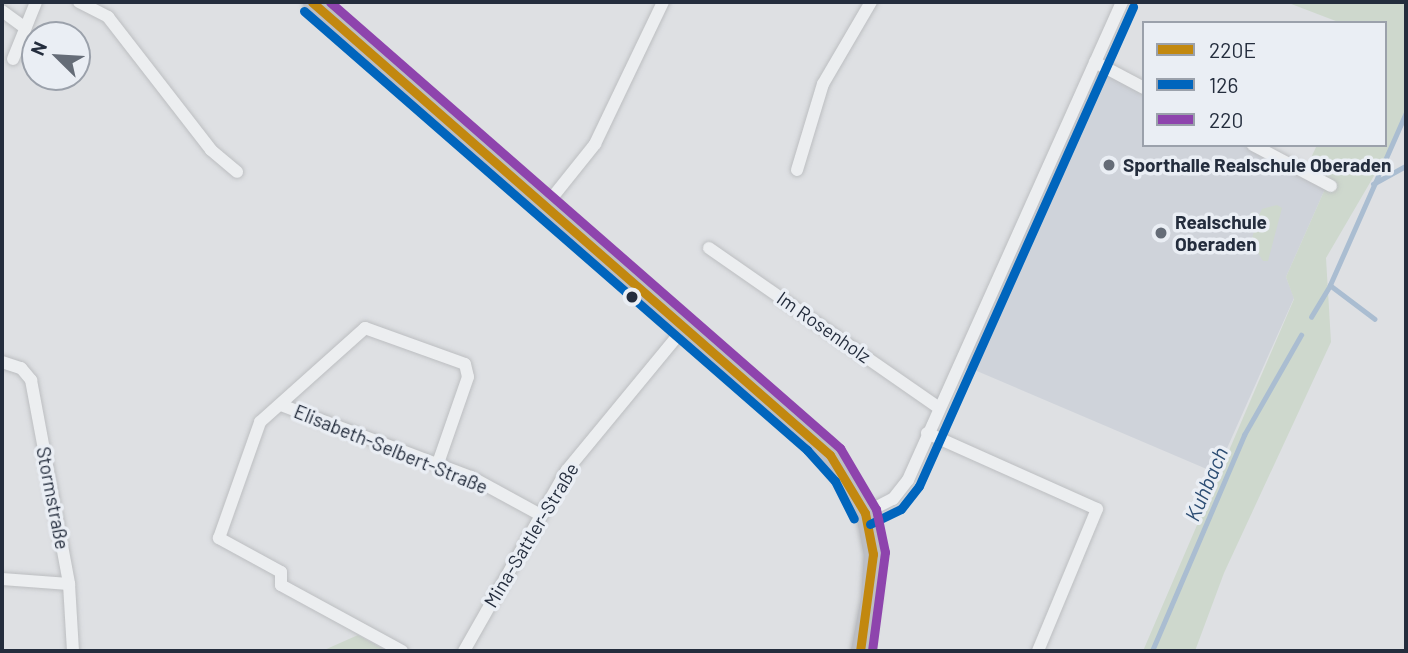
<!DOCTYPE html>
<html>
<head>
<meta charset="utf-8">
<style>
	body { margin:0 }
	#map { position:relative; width:1408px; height:653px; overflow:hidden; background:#dee0e3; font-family:Barlow,sans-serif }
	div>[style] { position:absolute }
	.built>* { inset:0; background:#cfd3da }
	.green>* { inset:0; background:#ced8cd }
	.stream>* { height:4.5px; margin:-2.25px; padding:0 2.25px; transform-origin:2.25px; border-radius:2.25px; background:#aabdd1 }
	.roads { filter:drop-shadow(0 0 2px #bcbec1) drop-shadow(0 0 2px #bcbec1) }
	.street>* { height:12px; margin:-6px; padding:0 6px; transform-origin:6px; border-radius:6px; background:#eceef0 }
	.secondary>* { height:19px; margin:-9.5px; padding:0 9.5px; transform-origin:9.5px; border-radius:9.5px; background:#bcbec3 }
	.bus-1>* { height:9px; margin:-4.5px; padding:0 4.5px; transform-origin:4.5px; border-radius:4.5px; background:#c2880f }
	.bus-2>* { height:9px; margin:-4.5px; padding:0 4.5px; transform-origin:4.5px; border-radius:4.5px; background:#0065bd }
	.bus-3>* { height:9px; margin:-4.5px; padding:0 4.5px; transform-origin:4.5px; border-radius:4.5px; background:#8e44ad }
	.dots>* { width:19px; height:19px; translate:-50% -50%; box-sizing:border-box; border:4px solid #eaeef4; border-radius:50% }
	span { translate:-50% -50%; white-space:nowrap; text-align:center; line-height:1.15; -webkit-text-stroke:7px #eaeef4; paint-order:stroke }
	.poi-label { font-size:19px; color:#242d3d; font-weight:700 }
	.left { translate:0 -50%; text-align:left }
	.street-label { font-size:19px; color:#242d3d }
	.water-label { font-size:21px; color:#2c4d73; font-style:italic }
	.frame { position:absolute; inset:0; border:4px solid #242d3d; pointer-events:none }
	.legend { position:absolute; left:1142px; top:21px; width:245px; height:126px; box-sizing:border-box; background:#eaeef4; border:2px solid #9ba1ab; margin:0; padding:9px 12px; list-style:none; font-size:21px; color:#242d3d }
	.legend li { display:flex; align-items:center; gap:14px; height:35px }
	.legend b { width:35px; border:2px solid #9ba1ab }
	.north { position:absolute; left:21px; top:21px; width:70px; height:70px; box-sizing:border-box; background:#eaeef4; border:2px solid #9ba1ab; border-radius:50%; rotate:294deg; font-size:19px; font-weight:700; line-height:28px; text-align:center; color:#242d3d }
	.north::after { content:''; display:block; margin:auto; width:24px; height:32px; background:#656c77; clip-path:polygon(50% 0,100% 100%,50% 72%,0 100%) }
</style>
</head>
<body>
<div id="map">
	<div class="built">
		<div style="clip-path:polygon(1093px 64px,1144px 91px,1144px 145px,1244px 145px,1325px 189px,1286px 277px,1294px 298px,1216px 473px,958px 363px)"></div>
	</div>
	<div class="green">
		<div style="clip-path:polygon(1286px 2px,1406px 2px,1406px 121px,1326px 258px,1331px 342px,1224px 573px,1195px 651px,1143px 651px,1294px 299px,1286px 277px,1325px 189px,1302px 177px,1317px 145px,1385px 145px,1385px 23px,1341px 23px)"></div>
		<div style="clip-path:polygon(1277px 205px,1282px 208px,1268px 261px,1263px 261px,1251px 242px,1257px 220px,1250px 217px,1252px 212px,1259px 215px,1262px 209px)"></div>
		<div style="clip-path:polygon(358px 635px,387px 651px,322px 651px)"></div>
	</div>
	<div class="stream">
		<div style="left:1373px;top:184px;width:38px;rotate:-29deg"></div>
		<div style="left:1330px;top:285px;width:56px;rotate:37.1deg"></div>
		<div style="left:1311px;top:317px;width:37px;rotate:-59deg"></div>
		<div style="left:1330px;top:285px;width:188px;rotate:-66.2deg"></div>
		<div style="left:1152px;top:651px;width:235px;rotate:-66.9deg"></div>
		<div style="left:1244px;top:435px;width:115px;rotate:-60.3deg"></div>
	</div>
	<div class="roads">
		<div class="street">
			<div style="left:79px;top:2px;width:33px;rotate:27deg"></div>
			<div style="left:108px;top:17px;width:168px;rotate:52.2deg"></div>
			<div style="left:211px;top:150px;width:34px;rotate:40deg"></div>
			<div style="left:2px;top:11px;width:29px;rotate:36deg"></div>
			<div style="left:13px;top:59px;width:61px;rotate:-68deg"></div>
			<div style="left:1095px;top:62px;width:55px;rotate:28deg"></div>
			<div style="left:1253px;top:145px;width:88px;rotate:27.7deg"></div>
			<div style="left:797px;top:170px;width:90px;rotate:-73.2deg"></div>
			<div style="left:823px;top:84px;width:95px;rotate:-59.7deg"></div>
			<div style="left:547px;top:204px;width:77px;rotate:-51.3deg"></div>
			<div style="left:595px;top:144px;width:157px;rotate:-64.4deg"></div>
			<div style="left:709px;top:248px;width:280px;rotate:34.8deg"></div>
			<div style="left:2px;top:362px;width:20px;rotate:18deg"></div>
			<div style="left:21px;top:368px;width:16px;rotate:50deg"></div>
			<div style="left:31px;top:380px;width:208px;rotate:79.4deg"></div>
			<div style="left:69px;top:584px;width:67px;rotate:86.6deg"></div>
			<div style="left:281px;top:405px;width:203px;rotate:20.8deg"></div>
			<div style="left:471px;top:477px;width:77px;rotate:28.6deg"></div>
			<div style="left:927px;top:433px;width:186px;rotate:24.1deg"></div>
			<div style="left:1097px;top:509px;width:154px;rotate:112.6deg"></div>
			<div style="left:865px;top:513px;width:31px;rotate:-27deg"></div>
			<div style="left:893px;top:499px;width:24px;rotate:-52deg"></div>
			<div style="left:908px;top:480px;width:524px;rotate:-65.88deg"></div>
			<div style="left:2px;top:579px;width:67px;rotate:4.3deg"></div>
			<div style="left:402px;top:651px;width:138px;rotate:-151.4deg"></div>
			<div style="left:281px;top:585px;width:13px;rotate:-90deg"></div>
			<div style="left:281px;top:572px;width:71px;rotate:-151.3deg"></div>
			<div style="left:219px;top:538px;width:123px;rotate:-70.5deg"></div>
			<div style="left:260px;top:422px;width:141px;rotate:-41.8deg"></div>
			<div style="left:365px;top:328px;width:106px;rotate:19.8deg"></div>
			<div style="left:465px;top:364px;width:13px;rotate:77deg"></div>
			<div style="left:468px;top:377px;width:91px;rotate:109.2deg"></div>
			<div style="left:464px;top:651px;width:208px;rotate:-60.4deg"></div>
			<div style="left:567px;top:470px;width:185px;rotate:-50.5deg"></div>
		</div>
		<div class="secondary">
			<div style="left:312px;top:2px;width:688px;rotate:41.17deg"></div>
			<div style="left:830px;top:455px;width:68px;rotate:58.9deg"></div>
			<div style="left:865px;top:513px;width:42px;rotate:79deg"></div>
			<div style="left:873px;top:554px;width:44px;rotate:93.9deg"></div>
			<div style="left:870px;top:598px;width:54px;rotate:100.7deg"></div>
		</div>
	</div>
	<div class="bus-1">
		<div style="left:312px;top:2px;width:688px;rotate:41.17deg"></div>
		<div style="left:830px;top:455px;width:68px;rotate:58.9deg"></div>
		<div style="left:865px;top:513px;width:42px;rotate:79deg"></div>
		<div style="left:873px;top:554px;width:98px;rotate:97.6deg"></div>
	</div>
	<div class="bus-2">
		<div style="left:304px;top:11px;width:668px;rotate:41.11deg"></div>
		<div style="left:807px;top:450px;width:42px;rotate:47.9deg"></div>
		<div style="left:835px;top:481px;width:42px;rotate:63.4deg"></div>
		<div style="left:870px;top:524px;width:34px;rotate:-26deg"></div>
		<div style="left:901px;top:509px;width:29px;rotate:-52deg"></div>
		<div style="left:919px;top:486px;width:525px;rotate:-65.93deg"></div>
	</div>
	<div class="bus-3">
		<div style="left:330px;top:2px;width:678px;rotate:41.17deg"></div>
		<div style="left:840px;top:448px;width:71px;rotate:59.5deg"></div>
		<div style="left:876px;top:509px;width:44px;rotate:78.2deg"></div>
		<div style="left:885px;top:552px;width:100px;rotate:97.5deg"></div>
	</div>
	<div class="dots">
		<div style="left:1109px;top:165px;background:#656c77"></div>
		<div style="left:1161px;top:233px;background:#656c77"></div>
		<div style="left:632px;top:297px;background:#242d3d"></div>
	</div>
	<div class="poi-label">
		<span class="left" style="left:1123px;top:165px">Sporthalle Realschule Oberaden</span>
		<span class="left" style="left:1175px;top:233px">Realschule<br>Oberaden</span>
	</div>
	<div class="street-label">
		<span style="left:824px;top:327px;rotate:35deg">Im Rosenholz</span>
		<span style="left:391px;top:449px;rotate:22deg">Elisabeth-Selbert-Straße</span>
		<span style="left:53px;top:498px;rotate:79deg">Stormstraße</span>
		<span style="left:531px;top:535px;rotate:-59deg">Mina-Sattler-Straße</span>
	</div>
	<div class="water-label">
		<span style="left:1206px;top:484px;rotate:-67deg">Kuhbach</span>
	</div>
	<div class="frame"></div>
	<ul class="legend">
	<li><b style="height:9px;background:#c2880f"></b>220E</li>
	<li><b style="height:9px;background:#0065bd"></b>126</li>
	<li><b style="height:9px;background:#8e44ad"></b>220</li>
	</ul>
	<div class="north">N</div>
</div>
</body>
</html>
